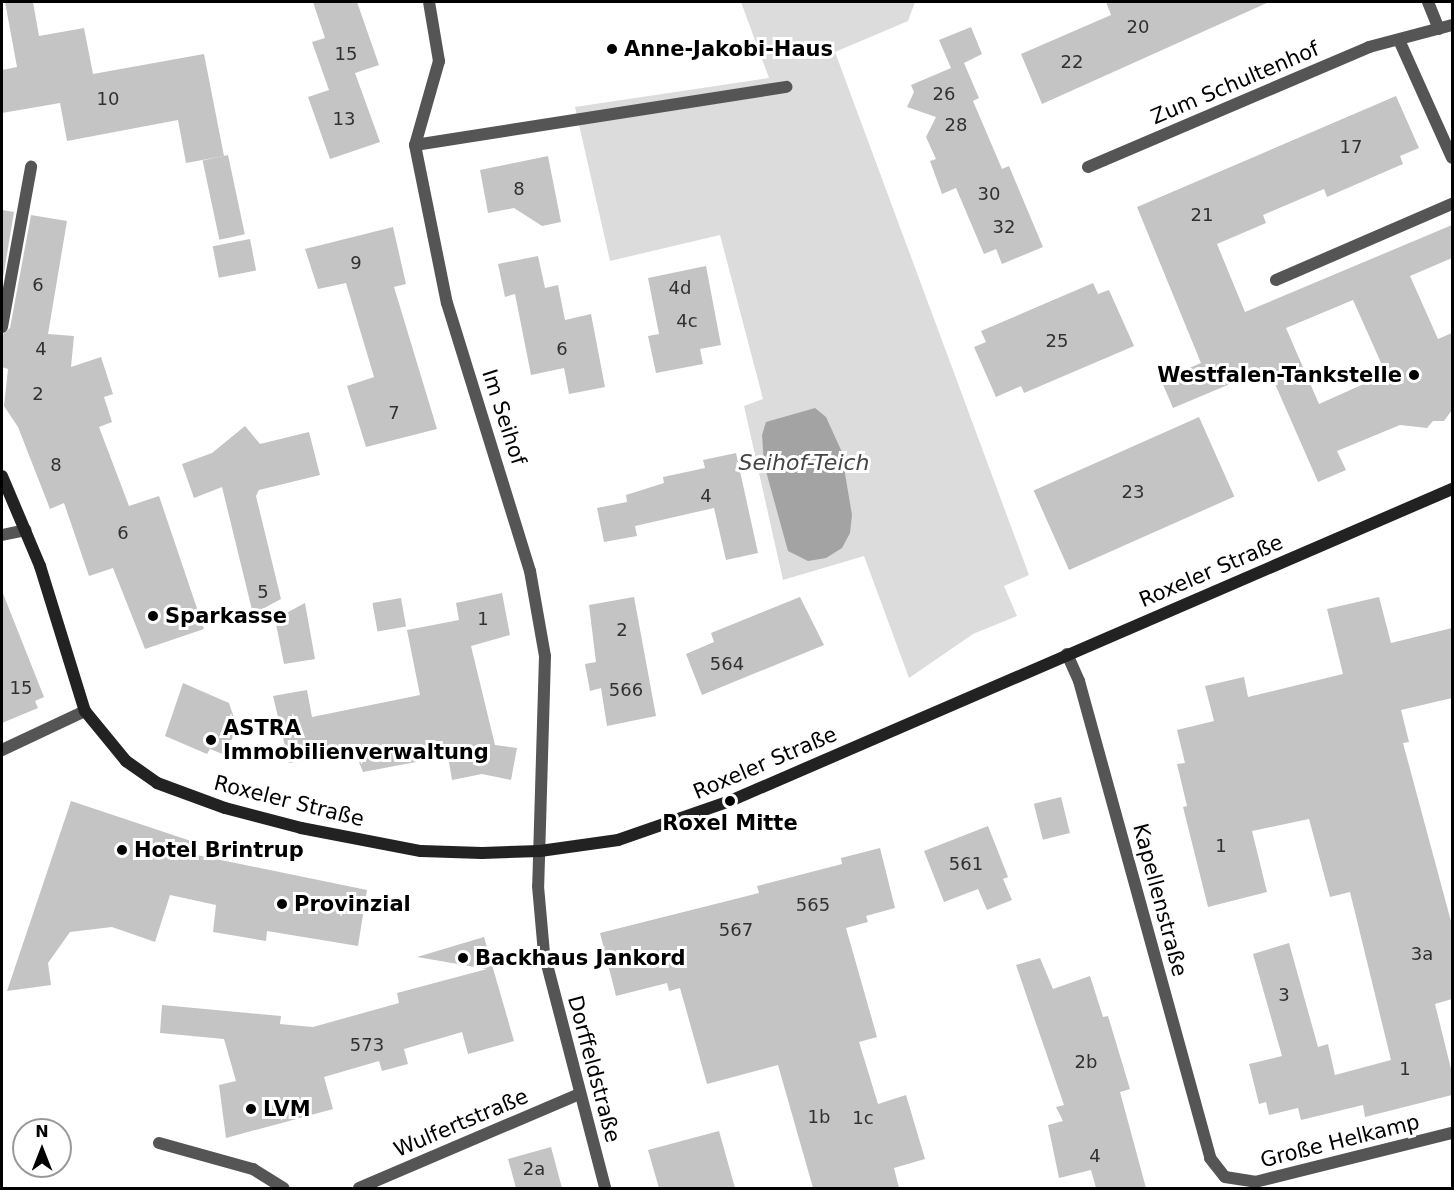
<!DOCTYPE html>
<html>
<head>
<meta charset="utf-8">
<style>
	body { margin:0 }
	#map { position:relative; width:1454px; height:1190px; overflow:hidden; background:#fff; font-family:"DejaVu Sans",sans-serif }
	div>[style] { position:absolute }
	.green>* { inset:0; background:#dcdcdc }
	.water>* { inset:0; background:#a3a3a3 }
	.building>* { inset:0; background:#c4c4c4; transform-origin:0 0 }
	.minor>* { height:12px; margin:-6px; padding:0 6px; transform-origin:6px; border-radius:6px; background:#555 }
	.secondary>* { height:12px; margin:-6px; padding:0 6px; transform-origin:6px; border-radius:6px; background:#222 }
	.dots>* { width:16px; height:16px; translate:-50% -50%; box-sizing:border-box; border:3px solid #fff; border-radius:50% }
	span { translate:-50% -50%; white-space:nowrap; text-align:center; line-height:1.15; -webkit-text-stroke:6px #fff; paint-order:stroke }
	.number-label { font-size:18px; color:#313131 }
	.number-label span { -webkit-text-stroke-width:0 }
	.poi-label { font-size:21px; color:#000; font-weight:700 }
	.left { translate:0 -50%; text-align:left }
	.right { translate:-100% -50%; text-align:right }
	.street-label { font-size:21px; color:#000 }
	.water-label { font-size:22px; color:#444; font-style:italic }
	.frame { position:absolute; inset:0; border:3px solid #000; pointer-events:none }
	.north { position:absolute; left:12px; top:1118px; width:60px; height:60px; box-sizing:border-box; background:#fff; border:2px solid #999; border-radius:50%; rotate:0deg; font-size:16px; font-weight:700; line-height:24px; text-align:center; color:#000 }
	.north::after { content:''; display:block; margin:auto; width:21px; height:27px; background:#000; clip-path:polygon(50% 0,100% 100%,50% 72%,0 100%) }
</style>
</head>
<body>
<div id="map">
	<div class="green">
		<div style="clip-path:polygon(741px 2px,915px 2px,908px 21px,835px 52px,1029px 575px,1004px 586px,1017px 616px,973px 634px,909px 678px,864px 556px,783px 580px,744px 406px,763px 399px,720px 235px,610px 261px,575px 107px,769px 78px)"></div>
	</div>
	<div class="water">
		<div style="clip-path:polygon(815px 408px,826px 417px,841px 450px,852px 515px,850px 533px,842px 548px,826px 558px,808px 561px,788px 551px,764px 464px,762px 435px,766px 422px)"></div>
	</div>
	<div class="building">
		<div style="clip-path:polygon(5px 2px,33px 2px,39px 36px,84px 28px,93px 74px,204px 54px,224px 156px,186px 163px,178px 120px,67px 141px,60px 103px,2px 113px,2px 70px,17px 67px)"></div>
		<div style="clip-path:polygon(313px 2px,357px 2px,379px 65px,355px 73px,380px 142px,330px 159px,308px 97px,329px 90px,312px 42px,325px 38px)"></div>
		<div style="clip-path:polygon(1106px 2px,1269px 2px,1042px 104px,1021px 54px,1111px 15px)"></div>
		<div style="clip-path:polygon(971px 27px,982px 54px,964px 63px,979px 98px,973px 101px,1002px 169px,1009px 166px,1043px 247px,1002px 264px,996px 249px,984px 254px,956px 188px,942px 194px,930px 161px,936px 159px,926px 137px,936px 117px,907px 107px,914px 92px,911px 85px,951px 68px,939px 40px)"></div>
		<div style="clip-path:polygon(evenodd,1396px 96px,1419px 148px,1400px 156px,1403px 164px,1327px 197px,1324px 189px,1263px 215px,1266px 223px,1217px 244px,1245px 312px,1452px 225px,1452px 258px,1410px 276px,1438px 339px,1452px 333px,1452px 410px,1444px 421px,1433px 421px,1427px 428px,1400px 425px,1337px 451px,1346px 470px,1318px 482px,1268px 368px,1173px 408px,1161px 380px,1201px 363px,1137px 207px,1396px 96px,1353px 300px,1386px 374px,1319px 404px,1286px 328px,1353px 300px)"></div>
		<div style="left:228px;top:155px;width:81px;height:26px;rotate:78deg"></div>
		<div style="clip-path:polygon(548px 156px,561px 222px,542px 226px,514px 208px,488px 213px,480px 170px)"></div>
		<div style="clip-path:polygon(2px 210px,14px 212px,2px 284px)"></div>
		<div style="clip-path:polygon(31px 215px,67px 221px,48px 334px,74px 336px,71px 367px,101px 357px,113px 394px,104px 397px,112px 422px,99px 427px,129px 506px,159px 496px,204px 629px,145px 649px,113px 568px,89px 576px,64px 503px,50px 509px,18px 427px,4px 406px,8px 369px,2px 367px,2px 335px,10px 328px)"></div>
		<div style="clip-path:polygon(393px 227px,406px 284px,394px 287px,437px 429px,366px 447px,347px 386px,374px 377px,346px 283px,318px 289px,305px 249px)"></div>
		<div style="left:250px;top:239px;width:32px;height:38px;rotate:79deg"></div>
		<div style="clip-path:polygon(538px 256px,545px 288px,558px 285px,565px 320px,591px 314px,605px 387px,569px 394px,564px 368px,531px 375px,515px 294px,505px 297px,498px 264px)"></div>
		<div style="clip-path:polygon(706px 266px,721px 345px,700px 349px,703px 364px,656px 373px,648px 336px,659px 334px,648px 278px)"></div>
		<div style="clip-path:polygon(1093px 283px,1098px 294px,1109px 290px,1134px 346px,1024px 393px,1021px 386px,996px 397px,974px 347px,986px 342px,981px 331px)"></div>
		<div style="left:1199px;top:417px;width:87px;height:181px;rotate:66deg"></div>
		<div style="clip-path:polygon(245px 426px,260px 444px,309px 432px,320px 475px,259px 490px,256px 496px,281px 599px,253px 614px,222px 487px,194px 498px,182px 464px,212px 453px)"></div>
		<div style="clip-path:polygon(736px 453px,758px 553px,726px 560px,714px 508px,635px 526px,637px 536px,604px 542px,597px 508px,627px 502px,626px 495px,664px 483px,663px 477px,705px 468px,703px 460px)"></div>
		<div style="clip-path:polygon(2px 591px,44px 697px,35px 701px,38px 708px,2px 723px)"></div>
		<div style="clip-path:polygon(502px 593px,510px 635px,471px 646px,495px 745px,517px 748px,511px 780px,482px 774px,452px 780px,448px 756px,363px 772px,355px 752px,289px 763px,273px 696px,307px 690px,312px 717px,420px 695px,407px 630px,459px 620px,456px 603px)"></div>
		<div style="clip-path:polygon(634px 597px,656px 716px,607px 726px,601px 688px,590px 691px,585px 664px,596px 662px,589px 605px)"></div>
		<div style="clip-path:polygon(800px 597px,824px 645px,702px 695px,686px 654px,714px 642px,711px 633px)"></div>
		<div style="clip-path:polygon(1379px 597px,1391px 643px,1452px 628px,1452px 698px,1401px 710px,1409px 742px,1403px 743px,1452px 925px,1452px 999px,1435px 1004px,1452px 1073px,1452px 1095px,1365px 1117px,1363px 1105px,1301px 1120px,1298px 1108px,1269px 1115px,1266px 1102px,1259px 1104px,1249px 1064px,1282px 1056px,1253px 954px,1289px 943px,1318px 1047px,1328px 1044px,1335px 1075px,1391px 1060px,1350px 892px,1330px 897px,1309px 819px,1252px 831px,1267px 892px,1208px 907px,1183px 807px,1187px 806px,1177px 764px,1185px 763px,1177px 730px,1214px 721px,1205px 686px,1244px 677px,1248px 697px,1343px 674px,1327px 609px)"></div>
		<div style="left:401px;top:598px;width:29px;height:29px;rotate:80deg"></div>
		<div style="clip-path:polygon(305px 603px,315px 659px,284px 664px,275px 619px)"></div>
		<div style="clip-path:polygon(183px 683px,229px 703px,237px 727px,225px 755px,210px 749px,207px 754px,165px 736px)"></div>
		<div style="left:1061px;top:797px;width:37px;height:28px;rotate:76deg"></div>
		<div style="clip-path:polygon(71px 801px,191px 841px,187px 853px,367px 890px,358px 946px,267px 931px,266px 941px,213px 932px,216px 905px,170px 895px,155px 942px,112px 927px,70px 932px,48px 963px,51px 985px,7px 991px)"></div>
		<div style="clip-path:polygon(988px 826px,1008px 877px,1003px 879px,1012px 900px,987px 910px,978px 889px,944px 902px,924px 851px)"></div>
		<div style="clip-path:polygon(880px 848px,895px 908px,866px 916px,868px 922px,846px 928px,877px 1037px,859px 1042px,878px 1104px,906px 1095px,925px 1159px,894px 1168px,899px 1188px,813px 1188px,778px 1065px,707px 1084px,680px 988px,669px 991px,667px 983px,616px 996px,600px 933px,759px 893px,757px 886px,842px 864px,841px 858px)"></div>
		<div style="clip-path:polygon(484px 937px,514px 1041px,468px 1054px,462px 1032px,404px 1049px,408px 1064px,382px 1071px,379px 1061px,324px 1077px,333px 1109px,226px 1138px,219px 1085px,236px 1081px,224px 1039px,160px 1033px,162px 1005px,281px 1016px,280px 1024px,313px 1027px,399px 1003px,397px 993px,487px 969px,417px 957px)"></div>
		<div style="clip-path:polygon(1040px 958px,1053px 989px,1090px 976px,1103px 1017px,1108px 1016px,1130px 1089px,1120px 1092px,1146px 1188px,1096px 1188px,1091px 1170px,1059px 1178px,1048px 1125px,1063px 1121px,1056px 1107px,1064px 1105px,1016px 965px)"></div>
		<div style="clip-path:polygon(719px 1131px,735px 1188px,659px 1188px,648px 1150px)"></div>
		<div style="clip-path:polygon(551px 1147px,562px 1188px,516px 1188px,508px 1159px)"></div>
	</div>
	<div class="minor">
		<div style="left:429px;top:2px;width:60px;rotate:80.4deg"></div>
		<div style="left:439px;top:61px;width:87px;rotate:105.9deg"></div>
		<div style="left:415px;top:145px;width:161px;rotate:78.6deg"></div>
		<div style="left:447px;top:303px;width:281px;rotate:72.8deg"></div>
		<div style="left:530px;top:571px;width:86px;rotate:80deg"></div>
		<div style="left:545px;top:656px;width:230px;rotate:91.7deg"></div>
		<div style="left:538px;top:886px;width:67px;rotate:84.9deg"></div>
		<div style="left:544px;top:953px;width:243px;rotate:75.4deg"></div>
		<div style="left:1428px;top:2px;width:29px;rotate:68deg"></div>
		<div style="left:1399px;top:40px;width:129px;rotate:65.8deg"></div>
		<div style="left:415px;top:145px;width:376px;rotate:-8.9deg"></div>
		<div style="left:1088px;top:167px;width:306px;rotate:-23.1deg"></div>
		<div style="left:1369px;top:47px;width:86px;rotate:-14.8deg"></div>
		<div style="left:1276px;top:280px;width:192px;rotate:-23.4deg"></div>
		<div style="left:2px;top:327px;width:163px;rotate:-79.7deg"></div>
		<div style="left:2px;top:535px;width:24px;rotate:-12deg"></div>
		<div style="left:1067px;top:654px;width:30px;rotate:66deg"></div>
		<div style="left:1079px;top:681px;width:495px;rotate:74.6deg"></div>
		<div style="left:1210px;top:1158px;width:24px;rotate:52deg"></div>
		<div style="left:1225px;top:1177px;width:30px;rotate:9deg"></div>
		<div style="left:1255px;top:1182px;width:203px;rotate:-14deg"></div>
		<div style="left:2px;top:750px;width:92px;rotate:-25.2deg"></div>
		<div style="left:159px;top:1143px;width:98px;rotate:15.5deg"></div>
		<div style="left:253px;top:1169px;width:36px;rotate:32deg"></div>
		<div style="left:359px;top:1188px;width:239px;rotate:-23.1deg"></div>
	</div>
	<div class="secondary">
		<div style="left:2px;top:476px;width:98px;rotate:67.1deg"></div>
		<div style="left:40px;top:566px;width:152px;rotate:72.8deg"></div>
		<div style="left:85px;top:711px;width:65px;rotate:50.6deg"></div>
		<div style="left:126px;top:761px;width:38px;rotate:35deg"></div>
		<div style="left:157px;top:783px;width:72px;rotate:20.2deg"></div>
		<div style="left:225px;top:808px;width:79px;rotate:14.7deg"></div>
		<div style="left:301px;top:828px;width:122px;rotate:10.9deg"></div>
		<div style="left:421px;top:851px;width:61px;rotate:1.9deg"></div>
		<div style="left:482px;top:853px;width:58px;rotate:-2deg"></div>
		<div style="left:540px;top:851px;width:79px;rotate:-8deg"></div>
		<div style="left:618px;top:840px;width:119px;rotate:-19.2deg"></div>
		<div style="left:730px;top:801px;width:787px;rotate:-23.37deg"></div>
	</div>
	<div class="dots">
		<div style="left:612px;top:49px;background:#000"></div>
		<div style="left:1414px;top:375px;background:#000"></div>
		<div style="left:153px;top:616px;background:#000"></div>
		<div style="left:211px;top:740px;background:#000"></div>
		<div style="left:730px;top:801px;background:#000"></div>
		<div style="left:122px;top:850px;background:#000"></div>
		<div style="left:282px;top:904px;background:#000"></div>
		<div style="left:463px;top:958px;background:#000"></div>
		<div style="left:251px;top:1109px;background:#000"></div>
	</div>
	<div class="number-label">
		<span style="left:1138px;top:27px">20</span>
		<span style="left:346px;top:54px">15</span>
		<span style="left:1072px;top:62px">22</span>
		<span style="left:944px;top:94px">26</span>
		<span style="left:108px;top:99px">10</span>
		<span style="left:344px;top:119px">13</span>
		<span style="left:956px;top:125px">28</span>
		<span style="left:1351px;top:147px">17</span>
		<span style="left:519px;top:189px">8</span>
		<span style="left:989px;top:194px">30</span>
		<span style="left:1202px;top:215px">21</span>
		<span style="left:1004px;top:227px">32</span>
		<span style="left:356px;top:263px">9</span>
		<span style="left:38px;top:285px">6</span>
		<span style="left:680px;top:288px">4d</span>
		<span style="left:687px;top:321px">4c</span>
		<span style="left:1057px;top:341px">25</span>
		<span style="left:41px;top:349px">4</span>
		<span style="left:562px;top:349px">6</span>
		<span style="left:38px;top:394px">2</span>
		<span style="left:394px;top:413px">7</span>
		<span style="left:56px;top:465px">8</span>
		<span style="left:1133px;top:492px">23</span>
		<span style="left:706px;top:496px">4</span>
		<span style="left:123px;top:533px">6</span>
		<span style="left:263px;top:592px">5</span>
		<span style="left:483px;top:619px">1</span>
		<span style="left:622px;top:630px">2</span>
		<span style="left:727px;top:664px">564</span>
		<span style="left:21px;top:688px">15</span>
		<span style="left:626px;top:690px">566</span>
		<span style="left:1221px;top:846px">1</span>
		<span style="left:966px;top:864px">561</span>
		<span style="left:813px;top:905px">565</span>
		<span style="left:736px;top:930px">567</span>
		<span style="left:1422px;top:954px">3a</span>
		<span style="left:1284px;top:995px">3</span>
		<span style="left:367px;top:1045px">573</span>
		<span style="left:1086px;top:1062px">2b</span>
		<span style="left:1405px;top:1069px">1</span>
		<span style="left:819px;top:1117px">1b</span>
		<span style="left:863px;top:1118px">1c</span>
		<span style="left:1095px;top:1156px">4</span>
		<span style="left:534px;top:1169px">2a</span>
	</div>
	<div class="poi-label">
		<span class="left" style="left:624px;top:49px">Anne-Jakobi-Haus</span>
		<span class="right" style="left:1402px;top:375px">Westfalen-Tankstelle</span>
		<span class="left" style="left:165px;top:616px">Sparkasse</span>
		<span class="left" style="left:223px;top:740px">ASTRA<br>Immobilienverwaltung</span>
		<span style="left:730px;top:823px">Roxel Mitte</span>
		<span class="left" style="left:134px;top:850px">Hotel Brintrup</span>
		<span class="left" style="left:294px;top:904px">Provinzial</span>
		<span class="left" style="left:475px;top:958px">Backhaus Jankord</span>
		<span class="left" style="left:263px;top:1109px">LVM</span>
	</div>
	<div class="street-label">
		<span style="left:1235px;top:83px;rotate:-23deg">Zum Schultenhof</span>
		<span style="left:504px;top:417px;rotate:72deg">Im Seihof</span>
		<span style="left:1211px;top:571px;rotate:-23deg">Roxeler Straße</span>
		<span style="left:765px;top:763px;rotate:-23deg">Roxeler Straße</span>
		<span style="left:289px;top:801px;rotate:14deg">Roxeler Straße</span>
		<span style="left:1160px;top:900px;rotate:75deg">Kapellenstraße</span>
		<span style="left:594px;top:1069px;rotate:75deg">Dorffeldstraße</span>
		<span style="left:461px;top:1123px;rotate:-23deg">Wulfertstraße</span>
		<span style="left:1340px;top:1141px;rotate:-14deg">Große Helkamp</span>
	</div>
	<div class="water-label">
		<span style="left:804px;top:463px">Seihof-Teich</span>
	</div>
	<div class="frame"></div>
	<div class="north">N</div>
</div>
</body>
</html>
